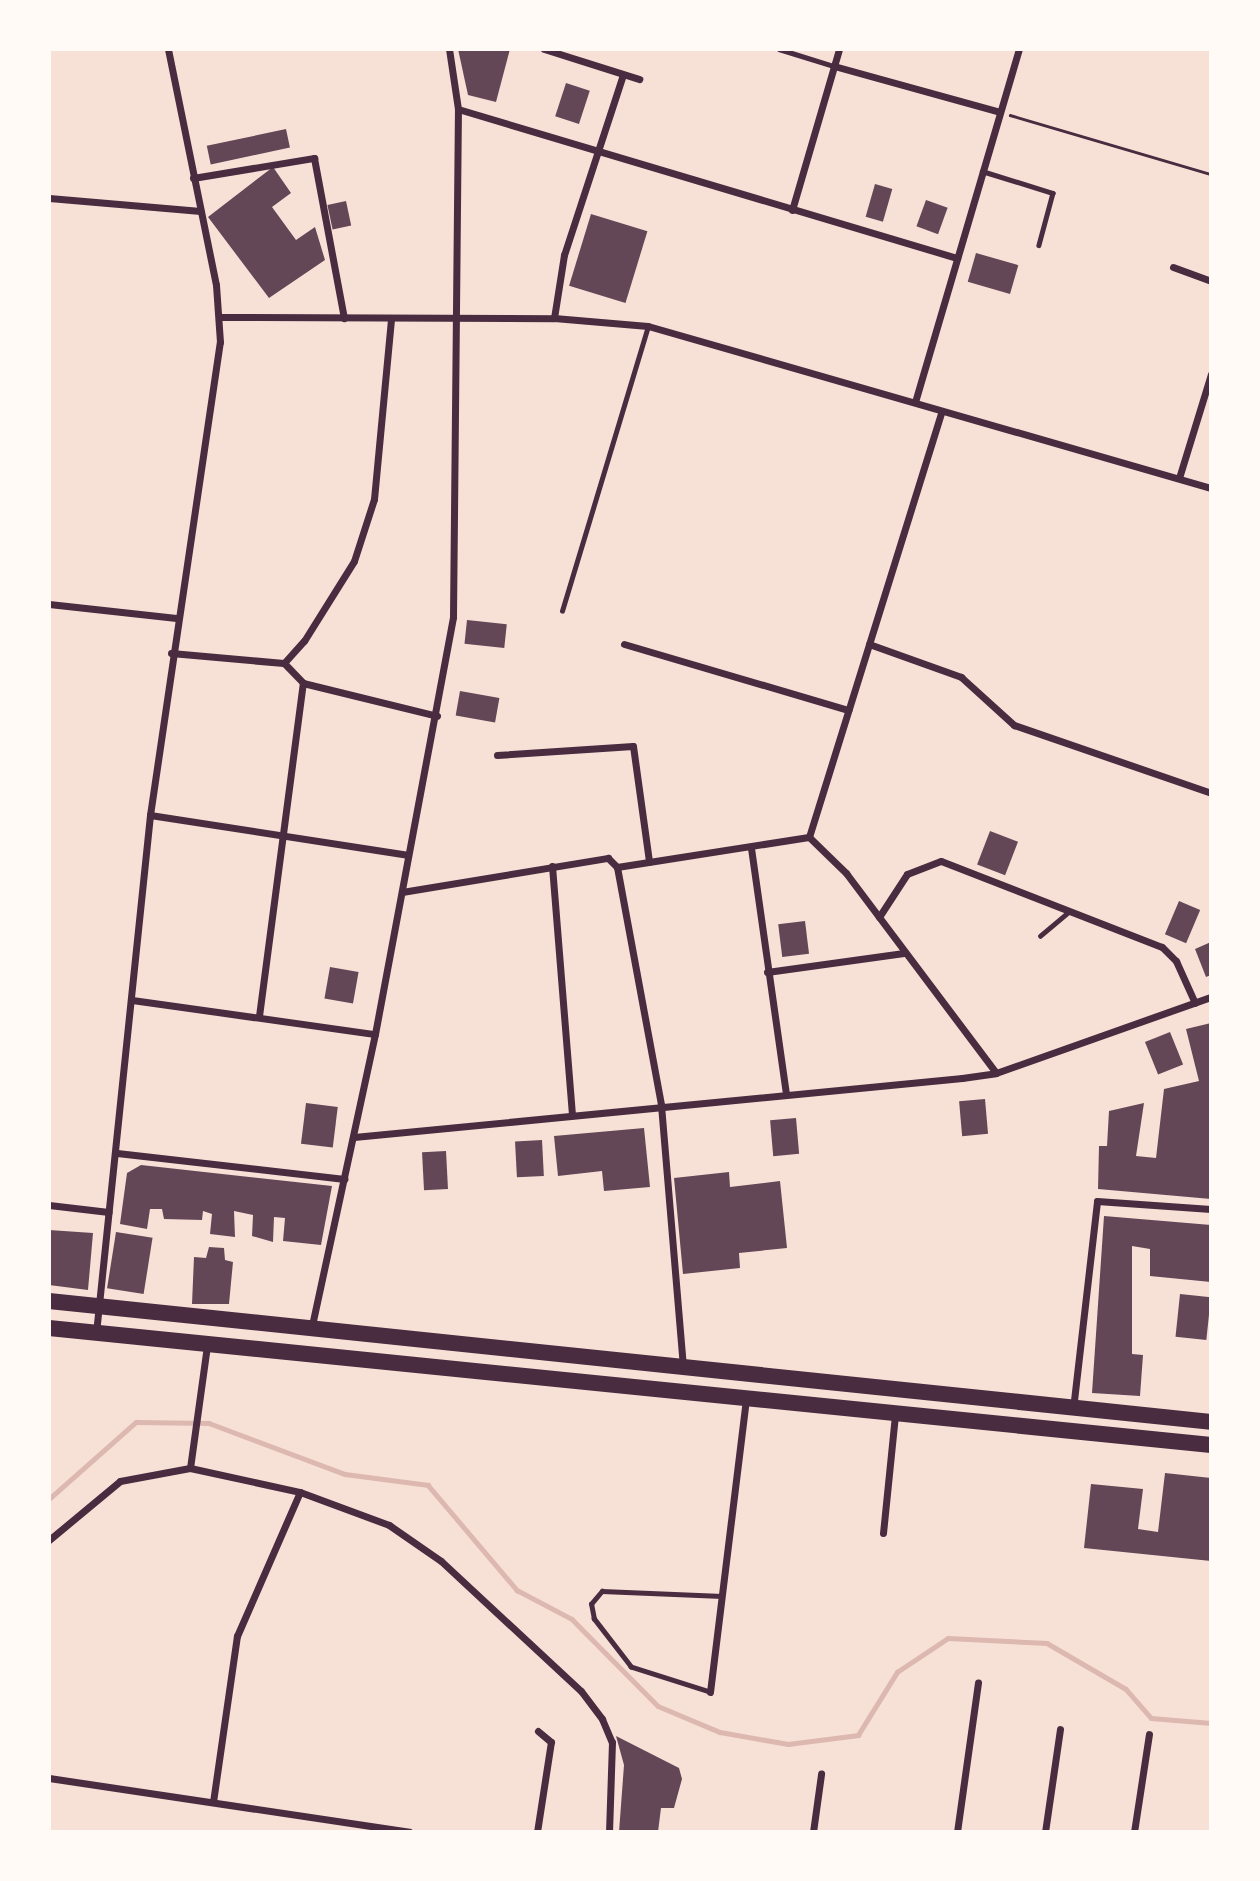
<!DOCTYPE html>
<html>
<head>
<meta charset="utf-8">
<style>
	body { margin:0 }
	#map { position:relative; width:1260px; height:1881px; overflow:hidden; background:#f7e1d7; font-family:"Noto Sans",sans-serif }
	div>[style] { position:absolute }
	.stream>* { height:4.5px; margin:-2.25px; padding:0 2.25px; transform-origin:2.25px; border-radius:2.25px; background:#dcb8b0 }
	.building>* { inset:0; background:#644757; transform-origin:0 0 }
	.path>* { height:2.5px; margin:-1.25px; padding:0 1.25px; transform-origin:1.25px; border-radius:1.25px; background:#4a2c40 }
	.service>* { height:4.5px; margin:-2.25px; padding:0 2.25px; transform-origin:2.25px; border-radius:2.25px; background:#4a2c40 }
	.minor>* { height:7px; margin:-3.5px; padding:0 3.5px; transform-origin:3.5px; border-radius:3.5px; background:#4a2c40 }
	.primary>* { height:16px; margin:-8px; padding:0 8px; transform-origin:8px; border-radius:8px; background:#4a2c40 }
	span { translate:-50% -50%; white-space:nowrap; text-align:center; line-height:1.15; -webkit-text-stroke:7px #fffaf5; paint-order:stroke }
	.frame { position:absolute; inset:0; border:51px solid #fffaf5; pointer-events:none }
</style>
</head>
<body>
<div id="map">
	<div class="stream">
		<div style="left:49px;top:1499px;width:116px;rotate:-41.5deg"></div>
		<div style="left:136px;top:1422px;width:73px;rotate:0.8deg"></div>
		<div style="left:209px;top:1423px;width:145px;rotate:20.6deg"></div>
		<div style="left:345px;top:1474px;width:84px;rotate:7.5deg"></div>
		<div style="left:428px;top:1485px;width:138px;rotate:49.7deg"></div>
		<div style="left:517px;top:1590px;width:62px;rotate:27.8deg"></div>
		<div style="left:572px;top:1619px;width:122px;rotate:45.3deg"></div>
		<div style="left:658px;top:1706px;width:67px;rotate:22.8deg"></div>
		<div style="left:720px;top:1732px;width:69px;rotate:10deg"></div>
		<div style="left:788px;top:1744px;width:71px;rotate:-7.3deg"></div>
		<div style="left:858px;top:1735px;width:74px;rotate:-58.2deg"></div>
		<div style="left:897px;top:1672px;width:61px;rotate:-33.7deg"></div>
		<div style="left:948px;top:1638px;width:99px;rotate:2.9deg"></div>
		<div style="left:1047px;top:1643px;width:91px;rotate:30.2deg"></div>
		<div style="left:1126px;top:1689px;width:38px;rotate:49deg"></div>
		<div style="left:1151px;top:1718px;width:60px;rotate:4.8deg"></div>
	</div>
	<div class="building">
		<div style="clip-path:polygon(458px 49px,510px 49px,496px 102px,468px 95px)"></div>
		<div style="left:566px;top:83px;width:25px;height:35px;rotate:18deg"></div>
		<div style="left:286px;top:129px;width:19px;height:81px;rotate:78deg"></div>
		<div style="clip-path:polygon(273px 167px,291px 193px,272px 207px,296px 240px,315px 227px,325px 260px,269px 298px,208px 217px)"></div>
		<div style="left:875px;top:184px;width:18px;height:34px;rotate:16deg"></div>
		<div style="left:926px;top:200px;width:23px;height:28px;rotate:20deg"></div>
		<div style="left:346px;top:201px;width:25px;height:19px;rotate:78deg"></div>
		<div style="left:591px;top:214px;width:59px;height:75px;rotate:17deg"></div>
		<div style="left:976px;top:253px;width:44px;height:30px;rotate:16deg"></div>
		<div style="left:467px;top:620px;width:40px;height:24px;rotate:6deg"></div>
		<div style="left:460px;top:691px;width:40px;height:25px;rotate:10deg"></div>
		<div style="left:990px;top:831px;width:30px;height:36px;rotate:21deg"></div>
		<div style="left:1179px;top:901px;width:23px;height:36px;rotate:23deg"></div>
		<div style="left:805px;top:921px;width:33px;height:27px;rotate:83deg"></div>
		<div style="clip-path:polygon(1211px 942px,1211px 975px,1206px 977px,1195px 949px)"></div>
		<div style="left:330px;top:967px;width:29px;height:32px;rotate:10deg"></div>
		<div style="clip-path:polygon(1211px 1023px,1211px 1199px,1098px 1189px,1099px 1146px,1107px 1146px,1109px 1111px,1144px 1103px,1136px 1156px,1156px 1158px,1164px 1089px,1199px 1081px,1186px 1029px)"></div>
		<div style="left:1170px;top:1032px;width:35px;height:27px;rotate:68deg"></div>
		<div style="left:985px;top:1099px;width:35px;height:26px;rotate:85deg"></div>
		<div style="left:306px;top:1103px;width:32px;height:41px;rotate:7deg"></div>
		<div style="left:796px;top:1118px;width:36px;height:26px;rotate:85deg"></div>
		<div style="clip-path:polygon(644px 1128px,650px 1187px,604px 1191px,602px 1171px,558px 1176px,554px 1136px)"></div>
		<div style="left:542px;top:1140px;width:36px;height:27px;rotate:87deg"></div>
		<div style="left:446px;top:1151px;width:38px;height:24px;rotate:87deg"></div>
		<div style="clip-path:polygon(141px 1165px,332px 1186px,321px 1245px,283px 1241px,285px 1218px,274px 1217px,273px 1242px,252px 1236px,253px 1215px,234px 1211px,235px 1237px,210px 1234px,212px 1214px,203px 1211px,202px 1220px,164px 1219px,162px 1209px,150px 1209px,147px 1229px,120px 1224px,127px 1173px)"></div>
		<div style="clip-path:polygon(729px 1172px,730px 1187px,780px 1181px,787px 1248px,739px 1253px,740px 1268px,683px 1274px,674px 1178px)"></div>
		<div style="clip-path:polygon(1104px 1216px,1211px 1225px,1211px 1282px,1150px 1276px,1150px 1249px,1132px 1246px,1132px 1354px,1143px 1355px,1140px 1396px,1092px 1393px)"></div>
		<div style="clip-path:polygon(49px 1230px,93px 1233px,88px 1290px,49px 1285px)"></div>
		<div style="left:116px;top:1232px;width:37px;height:57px;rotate:9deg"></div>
		<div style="clip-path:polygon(209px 1247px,224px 1248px,225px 1260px,233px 1262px,229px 1304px,192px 1304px,194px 1257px,206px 1258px)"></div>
		<div style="left:1180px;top:1294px;width:31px;height:43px;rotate:6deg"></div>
		<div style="clip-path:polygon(1165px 1473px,1211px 1478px,1211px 1561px,1084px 1548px,1091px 1484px,1143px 1489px,1138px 1529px,1158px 1532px)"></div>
		<div style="clip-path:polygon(616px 1736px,679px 1768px,682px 1779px,674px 1808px,661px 1808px,658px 1832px,619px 1832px,624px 1765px)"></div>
	</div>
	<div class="path">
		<div style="left:1010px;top:115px;width:209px;rotate:16.4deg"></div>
	</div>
	<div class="service">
		<div style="left:779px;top:49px;width:58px;rotate:17.2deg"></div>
		<div style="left:982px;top:171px;width:74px;rotate:17.2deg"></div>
		<div style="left:1053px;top:193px;width:54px;rotate:105.1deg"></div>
		<div style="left:562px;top:611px;width:297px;rotate:-73.2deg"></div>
		<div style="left:1040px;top:936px;width:38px;rotate:-40deg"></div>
		<div style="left:710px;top:1692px;width:83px;rotate:-162.4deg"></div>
		<div style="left:631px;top:1667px;width:61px;rotate:-127.6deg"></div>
		<div style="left:594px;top:1619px;width:15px;rotate:-101deg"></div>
		<div style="left:591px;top:1604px;width:17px;rotate:-50deg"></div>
		<div style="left:602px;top:1591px;width:120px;rotate:2.4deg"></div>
	</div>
	<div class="minor">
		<div style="left:544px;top:49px;width:100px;rotate:17.5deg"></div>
		<div style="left:834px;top:66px;width:172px;rotate:15.5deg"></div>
		<div style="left:458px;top:109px;width:521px;rotate:16.63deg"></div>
		<div style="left:193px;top:178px;width:123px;rotate:-9.4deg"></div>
		<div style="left:314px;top:158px;width:163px;rotate:79.4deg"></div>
		<div style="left:49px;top:198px;width:152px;rotate:4.9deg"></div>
		<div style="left:792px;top:210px;width:168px;rotate:-73.7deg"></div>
		<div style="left:1173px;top:267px;width:40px;rotate:20.2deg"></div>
		<div style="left:221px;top:317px;width:333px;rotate:0.2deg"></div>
		<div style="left:554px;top:318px;width:94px;rotate:4.9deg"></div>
		<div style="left:648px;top:326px;width:586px;rotate:16.05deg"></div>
		<div style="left:554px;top:318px;width:64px;rotate:-81deg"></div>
		<div style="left:564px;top:255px;width:189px;rotate:-71.9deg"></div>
		<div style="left:915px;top:402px;width:368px;rotate:-73.6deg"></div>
		<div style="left:1179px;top:478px;width:109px;rotate:-72.9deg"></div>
		<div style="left:49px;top:604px;width:128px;rotate:6.3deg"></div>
		<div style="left:624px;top:644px;width:234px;rotate:16.4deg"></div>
		<div style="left:869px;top:644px;width:98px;rotate:19.7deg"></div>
		<div style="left:961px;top:677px;width:72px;rotate:42.2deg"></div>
		<div style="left:1014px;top:725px;width:208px;rotate:19deg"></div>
		<div style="left:171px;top:653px;width:113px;rotate:5.1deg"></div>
		<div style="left:284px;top:663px;width:30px;rotate:-48deg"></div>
		<div style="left:304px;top:641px;width:94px;rotate:-58deg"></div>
		<div style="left:354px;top:561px;width:65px;rotate:-72.1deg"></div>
		<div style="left:374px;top:499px;width:181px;rotate:-84.6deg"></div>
		<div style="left:284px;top:663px;width:28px;rotate:46deg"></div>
		<div style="left:303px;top:683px;width:138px;rotate:13.8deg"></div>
		<div style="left:497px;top:755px;width:136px;rotate:-3.8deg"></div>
		<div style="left:633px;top:746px;width:117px;rotate:82.1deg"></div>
		<div style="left:150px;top:815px;width:260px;rotate:8.8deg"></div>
		<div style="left:809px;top:837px;width:446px;rotate:-72.7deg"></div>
		<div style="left:809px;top:837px;width:52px;rotate:44.2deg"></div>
		<div style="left:846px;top:873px;width:250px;rotate:53.1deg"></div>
		<div style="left:751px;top:848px;width:248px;rotate:81.9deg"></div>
		<div style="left:552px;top:866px;width:250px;rotate:85.4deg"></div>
		<div style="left:617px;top:867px;width:242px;rotate:79.5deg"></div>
		<div style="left:661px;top:1105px;width:262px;rotate:85.2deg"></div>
		<div style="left:402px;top:892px;width:209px;rotate:-9.4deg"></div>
		<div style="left:608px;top:858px;width:13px;rotate:45deg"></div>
		<div style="left:617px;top:867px;width:194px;rotate:-8.9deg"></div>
		<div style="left:879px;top:917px;width:51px;rotate:-56.9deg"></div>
		<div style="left:907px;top:874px;width:36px;rotate:-21deg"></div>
		<div style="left:941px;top:861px;width:237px;rotate:21.3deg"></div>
		<div style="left:1162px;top:947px;width:20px;rotate:45deg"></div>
		<div style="left:1176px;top:961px;width:46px;rotate:65.7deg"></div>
		<div style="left:767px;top:972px;width:138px;rotate:-7.9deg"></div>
		<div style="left:132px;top:1000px;width:245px;rotate:8deg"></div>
		<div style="left:259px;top:1016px;width:336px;rotate:-82.5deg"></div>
		<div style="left:354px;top:1137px;width:611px;rotate:-5.54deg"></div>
		<div style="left:962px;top:1078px;width:34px;rotate:-8deg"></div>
		<div style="left:996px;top:1073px;width:228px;rotate:-19.5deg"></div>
		<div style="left:117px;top:1153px;width:229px;rotate:6.5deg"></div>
		<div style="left:49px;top:1205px;width:60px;rotate:6.7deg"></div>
		<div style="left:311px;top:1330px;width:303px;rotate:-77.8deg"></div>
		<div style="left:375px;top:1034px;width:424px;rotate:-79.4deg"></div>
		<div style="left:453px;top:617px;width:508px;rotate:-89.44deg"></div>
		<div style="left:458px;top:109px;width:61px;rotate:-98.5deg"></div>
		<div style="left:96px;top:1333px;width:521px;rotate:-84.05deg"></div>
		<div style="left:150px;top:815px;width:478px;rotate:-81.6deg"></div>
		<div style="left:220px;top:342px;width:57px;rotate:-94deg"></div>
		<div style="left:216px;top:285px;width:241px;rotate:-101.5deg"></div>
		<div style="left:1073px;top:1409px;width:209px;rotate:-83.4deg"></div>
		<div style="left:1097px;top:1201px;width:114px;rotate:4deg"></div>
		<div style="left:190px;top:1468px;width:124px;rotate:-82.1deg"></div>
		<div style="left:883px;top:1533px;width:120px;rotate:-84.2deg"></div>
		<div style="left:49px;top:1540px;width:92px;rotate:-39.7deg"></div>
		<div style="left:120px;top:1481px;width:71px;rotate:-10.5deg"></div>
		<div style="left:190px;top:1468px;width:113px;rotate:12.3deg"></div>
		<div style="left:300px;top:1492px;width:95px;rotate:20.3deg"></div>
		<div style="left:389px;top:1525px;width:63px;rotate:34.7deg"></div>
		<div style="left:441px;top:1561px;width:191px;rotate:42.9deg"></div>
		<div style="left:581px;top:1691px;width:35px;rotate:53deg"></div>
		<div style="left:602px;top:1719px;width:25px;rotate:67deg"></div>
		<div style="left:612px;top:1742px;width:90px;rotate:91.9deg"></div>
		<div style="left:710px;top:1692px;width:296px;rotate:-83deg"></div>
		<div style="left:49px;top:1778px;width:364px;rotate:8.5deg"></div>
		<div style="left:213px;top:1802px;width:168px;rotate:-81.8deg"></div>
		<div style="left:237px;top:1636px;width:157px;rotate:-66.4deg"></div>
		<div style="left:537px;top:1832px;width:91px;rotate:-81.2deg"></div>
		<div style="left:551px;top:1742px;width:17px;rotate:-140deg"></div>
		<div style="left:813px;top:1832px;width:59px;rotate:-82.1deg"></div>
		<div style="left:957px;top:1832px;width:151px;rotate:-82deg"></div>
		<div style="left:1045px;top:1832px;width:104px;rotate:-81.7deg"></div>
		<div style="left:1134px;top:1832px;width:99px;rotate:-81.3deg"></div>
	</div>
	<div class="primary">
		<div style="left:49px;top:1301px;width:1168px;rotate:5.94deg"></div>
		<div style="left:49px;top:1328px;width:1168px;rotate:5.75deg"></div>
	</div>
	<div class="frame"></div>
</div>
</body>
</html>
